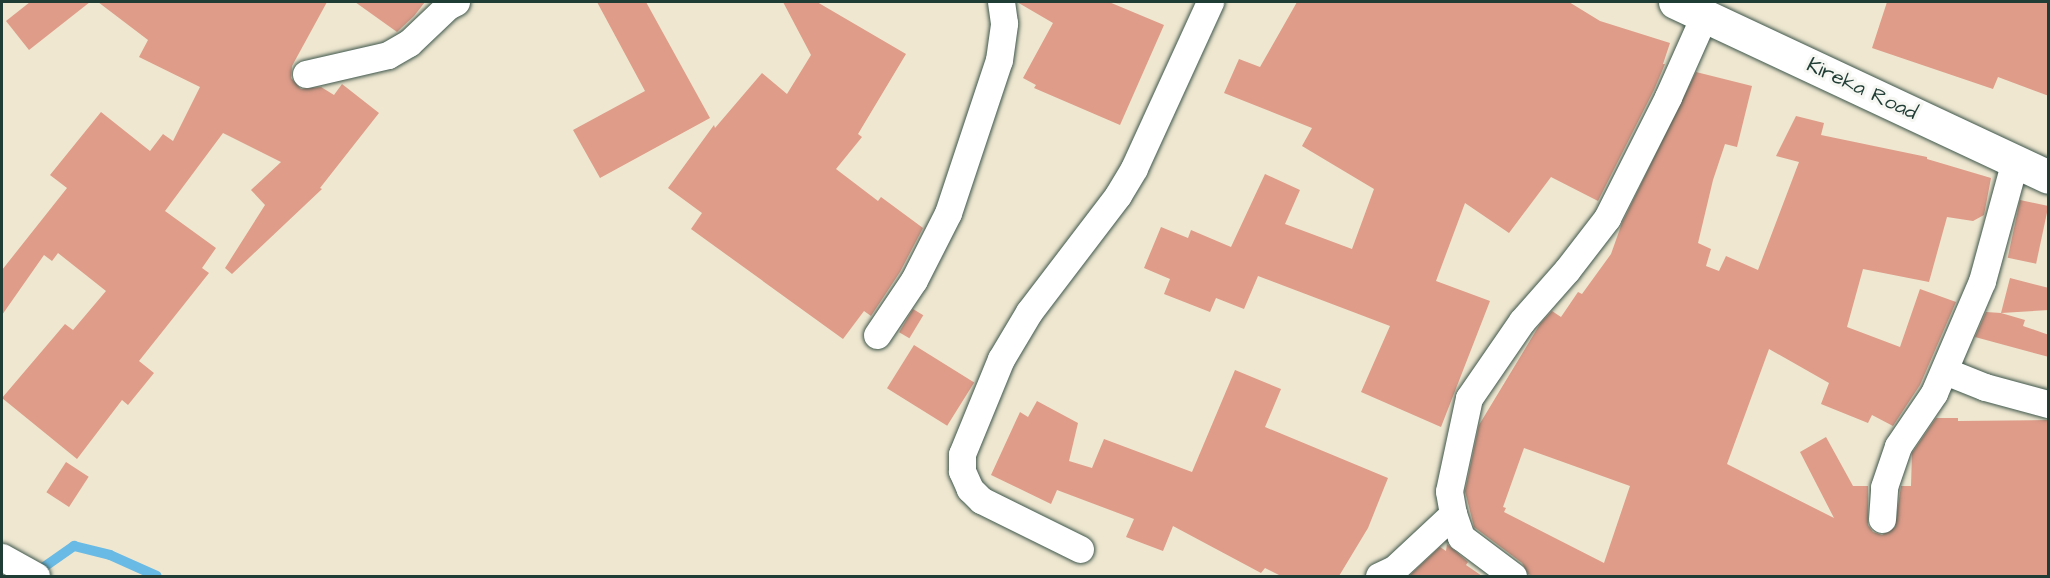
<!DOCTYPE html>
<html>
<head>
<meta charset="utf-8">
<style>
	body { margin:0 }
	#map { position:relative; width:2050px; height:578px; overflow:hidden; background:#efe7d0; font-family:"Architects Daughter",sans-serif }
	div>[style] { position:absolute }
	.stream>* { height:10px; margin:-5px; padding:0 5px; transform-origin:5px; border-radius:5px; background:#69bae5 }
	.building>* { inset:0; background:#de9c89; transform-origin:0 0 }
	.roads { filter:drop-shadow(0 0 2px #3e564b) drop-shadow(0 0 2px #3e564b) }
	.minor>* { height:27px; margin:-13.5px; padding:0 13.5px; transform-origin:13.5px; border-radius:13.5px; background:#fff }
	.secondary>* { height:33px; margin:-16.5px; padding:0 16.5px; transform-origin:16.5px; border-radius:16.5px; background:#fff }
	span { translate:-50% -50%; white-space:nowrap; text-align:center; line-height:1.15; -webkit-text-stroke:6px #f6f6f2; paint-order:stroke }
	.street-label { font-size:21px; color:#1f3d34 }
	.frame { position:absolute; inset:0; border:3px solid #1f3d34; pointer-events:none }
</style>
</head>
<body>
<div id="map">
	<div class="stream">
		<div style="left:37px;top:576px;width:11px;rotate:-52deg"></div>
		<div style="left:44px;top:567px;width:37px;rotate:-35deg"></div>
		<div style="left:74px;top:546px;width:37px;rotate:14deg"></div>
		<div style="left:110px;top:555px;width:51px;rotate:24.1deg"></div>
	</div>
	<div class="building">
		<div style="clip-path:polygon(30px 2px,90px 2px,29px 50px,6px 21px)"></div>
		<div style="clip-path:polygon(98px 2px,327px 2px,292px 66px,291px 78px,301px 89px,321px 87px,334px 95px,342px 84px,379px 113px,320px 188px,322px 189px,232px 274px,225px 268px,265px 205px,251px 190px,281px 162px,223px 133px,165px 211px,216px 248px,202px 268px,209px 273px,139px 361px,154px 373px,128px 405px,122px 400px,77px 459px,2px 398px,65px 324px,73px 330px,106px 291px,58px 253px,52px 261px,44px 255px,2px 315px,2px 270px,67px 188px,50px 175px,101px 112px,150px 151px,163px 134px,173px 141px,200px 87px,139px 57px,148px 40px)"></div>
		<div style="clip-path:polygon(355px 2px,425px 2px,414px 16px,397px 32px)"></div>
		<div style="clip-path:polygon(597px 2px,646px 2px,710px 118px,600px 178px,573px 130px,645px 91px)"></div>
		<div style="clip-path:polygon(783px 2px,817px 2px,906px 54px,858px 134px,862px 137px,836px 169px,878px 201px,881px 197px,923px 228px,900px 272px,871px 316px,864px 311px,843px 339px,691px 229px,702px 213px,668px 188px,714px 125px,715px 128px,762px 73px,787px 94px,811px 55px)"></div>
		<div style="clip-path:polygon(1017px 2px,1109px 2px,1164px 25px,1120px 125px,1034px 88px,1036px 85px,1023px 78px,1053px 23px)"></div>
		<div style="clip-path:polygon(1297px 2px,1569px 2px,1600px 21px,1670px 43px,1663px 64px,1665px 64px,1654px 90px,1598px 201px,1551px 177px,1509px 233px,1465px 203px,1436px 281px,1490px 301px,1441px 427px,1361px 392px,1390px 326px,1258px 276px,1244px 309px,1216px 298px,1210px 312px,1164px 294px,1170px 279px,1144px 268px,1161px 227px,1188px 238px,1191px 230px,1231px 247px,1265px 174px,1300px 190px,1285px 224px,1352px 249px,1374px 189px,1302px 146px,1312px 128px,1224px 93px,1239px 59px,1260px 67px)"></div>
		<div style="clip-path:polygon(1887px 2px,2049px 2px,2049px 96px,1998px 77px,1993px 89px,1872px 48px)"></div>
		<div style="clip-path:polygon(evenodd,1696px 72px,1752px 86px,1737px 147px,1725px 144px,1713px 180px,1698px 243px,1711px 249px,1706px 266px,1719px 271px,1726px 256px,1758px 270px,1799px 162px,1776px 156px,1796px 116px,1824px 123px,1821px 135px,1927px 157px,1927px 159px,1991px 178px,1984px 215px,1973px 221px,1947px 217px,1929px 282px,1863px 269px,1847px 327px,1900px 347px,1920px 289px,1956px 302px,1920px 385px,1893px 426px,1872px 415px,1868px 423px,1821px 404px,1829px 383px,1769px 349px,1727px 464px,1834px 518px,1800px 452px,1826px 437px,1853px 486px,1868px 486px,1868px 525px,1873px 532px,1882px 535px,1895px 527px,1901px 486px,1911px 486px,1912px 453px,1936px 418px,1958px 418px,1958px 421px,2049px 420px,2049px 576px,1533px 576px,1528px 574px,1522px 563px,1474px 527px,1465px 491px,1479px 425px,1540px 324px,1552px 311px,1561px 317px,1578px 292px,1582px 294px,1611px 254px,1622px 223px,1696px 72px,1524px 448px,1630px 486px,1604px 563px,1504px 512px,1506px 508px,1503px 507px,1524px 448px)"></div>
		<div style="left:2020px;top:200px;width:29px;height:59px;rotate:12deg"></div>
		<div style="clip-path:polygon(2010px 278px,2049px 288px,2049px 310px,2001px 313px,2025px 320px,2023px 326px,2049px 335px,2049px 357px,1975px 337px,1986px 312px,2001px 313px)"></div>
		<div style="left:913px;top:309px;width:12px;height:27px;rotate:31deg"></div>
		<div style="left:914px;top:345px;width:71px;height:51px;rotate:32deg"></div>
		<div style="clip-path:polygon(1235px 370px,1281px 389px,1265px 427px,1388px 478px,1368px 528px,1339px 576px,1281px 576px,1265px 568px,1261px 573px,1173px 526px,1163px 551px,1126px 537px,1134px 519px,1057px 490px,1051px 504px,991px 475px,1020px 412px,1028px 417px,1037px 401px,1078px 423px,1069px 461px,1092px 468px,1104px 439px,1192px 472px)"></div>
		<div style="left:66px;top:462px;width:27px;height:36px;rotate:33deg"></div>
		<div style="clip-path:polygon(1447px 544px,1468px 562px,1466px 565px,1482px 576px,1409px 576px,1440px 547px,1446px 551px)"></div>
	</div>
	<div class="roads">
		<div class="minor">
			<div style="left:306px;top:74px;width:84px;rotate:-13deg"></div>
			<div style="left:388px;top:55px;width:24px;rotate:-30deg"></div>
			<div style="left:409px;top:43px;width:54px;rotate:-43.5deg"></div>
			<div style="left:448px;top:6px;width:9px;rotate:-27deg"></div>
			<div style="left:877px;top:335px;width:66px;rotate:-56.1deg"></div>
			<div style="left:914px;top:280px;width:75px;rotate:-63.1deg"></div>
			<div style="left:948px;top:213px;width:161px;rotate:-71.6deg"></div>
			<div style="left:999px;top:60px;width:37px;rotate:-82deg"></div>
			<div style="left:1004px;top:23px;width:21px;rotate:-98deg"></div>
			<div style="left:1945px;top:371px;width:43px;rotate:21.8deg"></div>
			<div style="left:1985px;top:387px;width:65px;rotate:15.1deg"></div>
			<div style="left:1882px;top:519px;width:32px;rotate:-86deg"></div>
			<div style="left:1884px;top:487px;width:43px;rotate:-71.1deg"></div>
			<div style="left:1898px;top:446px;width:64px;rotate:-55.8deg"></div>
			<div style="left:1934px;top:393px;width:122px;rotate:-66.8deg"></div>
			<div style="left:1982px;top:281px;width:125px;rotate:-74.7deg"></div>
			<div style="left:1080px;top:549px;width:110px;rotate:-153.7deg"></div>
			<div style="left:981px;top:500px;width:16px;rotate:-135deg"></div>
			<div style="left:970px;top:489px;width:20px;rotate:-114deg"></div>
			<div style="left:962px;top:471px;width:17px;rotate:-90deg"></div>
			<div style="left:962px;top:454px;width:103px;rotate:-67.7deg"></div>
			<div style="left:1001px;top:359px;width:55px;rotate:-59.2deg"></div>
			<div style="left:1029px;top:312px;width:147px;rotate:-52.7deg"></div>
			<div style="left:1118px;top:195px;width:31px;rotate:-59deg"></div>
			<div style="left:1134px;top:168px;width:183px;rotate:-65.4deg"></div>
			<div style="left:2px;top:557px;width:39px;rotate:29deg"></div>
			<div style="left:1379px;top:576px;width:17px;rotate:-25deg"></div>
			<div style="left:1394px;top:569px;width:81px;rotate:-43deg"></div>
			<div style="left:1513px;top:576px;width:65px;rotate:-143.1deg"></div>
			<div style="left:1461px;top:537px;width:24px;rotate:-109deg"></div>
			<div style="left:1453px;top:514px;width:23px;rotate:-100deg"></div>
			<div style="left:1449px;top:491px;width:95px;rotate:-77.9deg"></div>
			<div style="left:1469px;top:398px;width:93px;rotate:-55.5deg"></div>
			<div style="left:1522px;top:321px;width:68px;rotate:-48.6deg"></div>
			<div style="left:1567px;top:270px;width:66px;rotate:-52.4deg"></div>
			<div style="left:1607px;top:218px;width:136px;rotate:-63.2deg"></div>
			<div style="left:1668px;top:97px;width:89px;rotate:-66deg"></div>
		</div>
		<div class="secondary">
			<div style="left:1675px;top:2px;width:412px;rotate:25.1deg"></div>
		</div>
	</div>
	<div class="street-label">
		<span style="left:1862px;top:89px;rotate:25deg">Kireka Road</span>
	</div>
	<div class="frame"></div>
</div>
</body>
</html>
